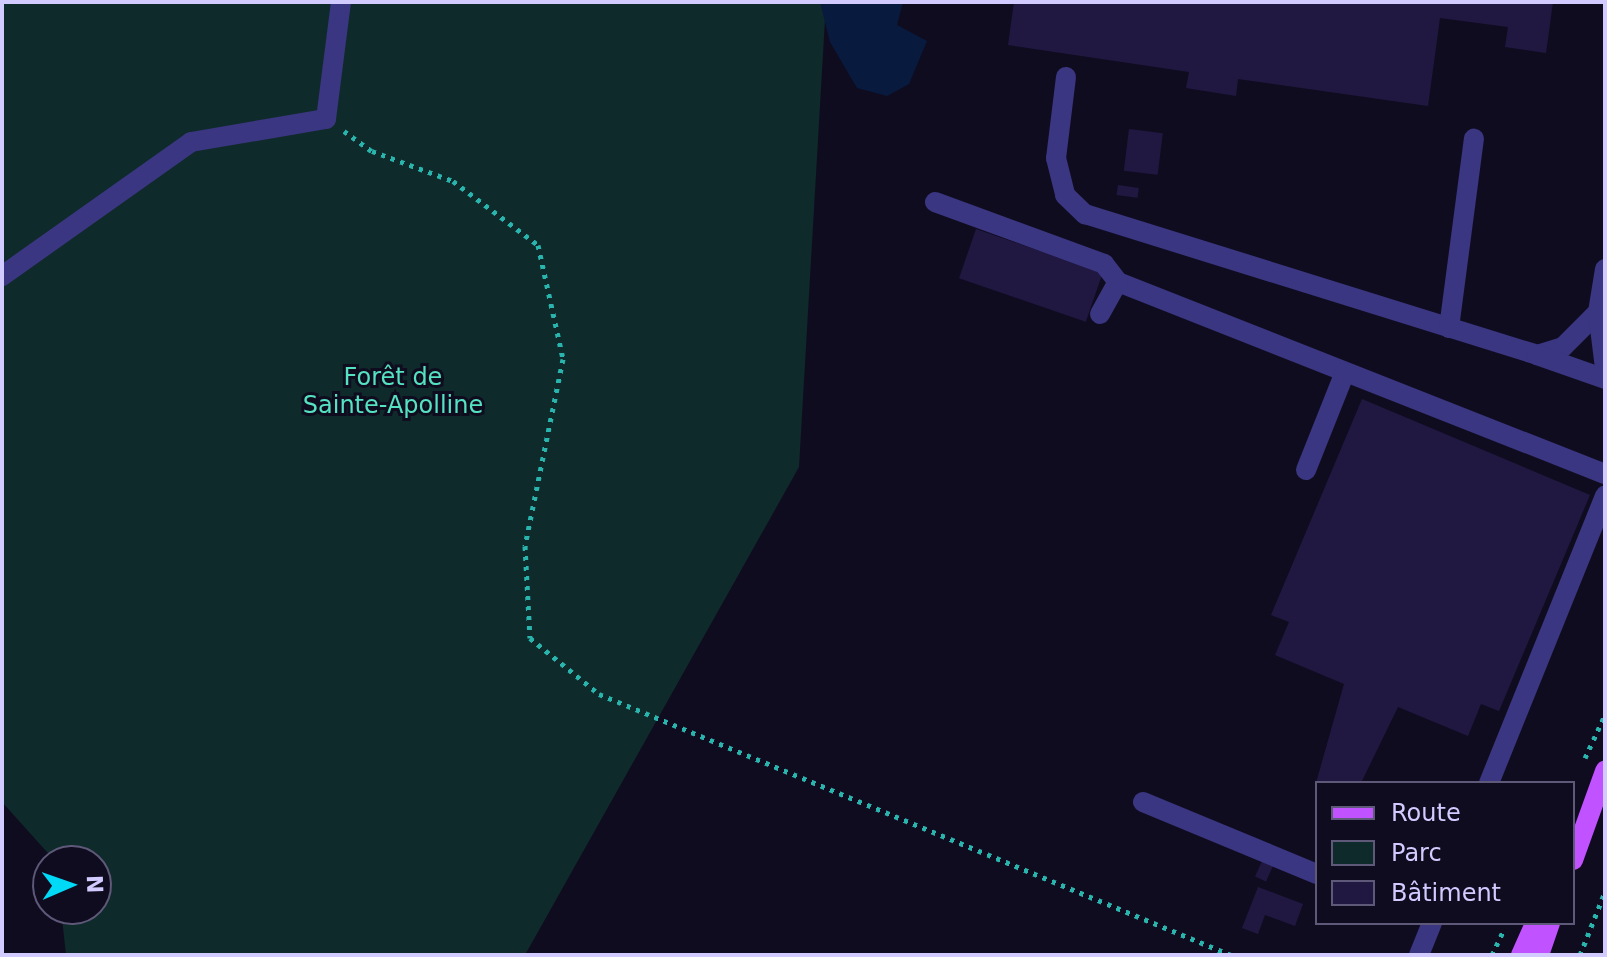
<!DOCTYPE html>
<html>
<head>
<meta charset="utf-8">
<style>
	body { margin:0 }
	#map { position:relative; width:1607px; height:957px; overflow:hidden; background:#100c20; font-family:"DejaVu Sans",sans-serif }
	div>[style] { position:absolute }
	.green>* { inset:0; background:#0f2a2a }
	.water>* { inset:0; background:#081a3e }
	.building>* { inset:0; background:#211842; transform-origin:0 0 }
	.path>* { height:5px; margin-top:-2.5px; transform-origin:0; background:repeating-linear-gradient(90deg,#2ab4ae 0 4px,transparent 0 10px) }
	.minor>* { height:20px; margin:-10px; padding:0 10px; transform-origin:10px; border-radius:10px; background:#3a3681 }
	.major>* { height:20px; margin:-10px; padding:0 10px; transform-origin:10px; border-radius:10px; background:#c152ff }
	span { translate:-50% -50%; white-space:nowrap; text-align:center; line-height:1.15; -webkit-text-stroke:6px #100c20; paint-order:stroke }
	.park-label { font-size:24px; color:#54e2c1 }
	.frame { position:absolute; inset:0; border:4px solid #d2cbff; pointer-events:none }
	.legend { position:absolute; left:1315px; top:781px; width:260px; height:144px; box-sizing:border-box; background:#100c20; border:2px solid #5e5879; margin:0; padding:10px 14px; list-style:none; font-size:24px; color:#d2cbff }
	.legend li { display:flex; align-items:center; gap:16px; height:40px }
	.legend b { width:40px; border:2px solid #5e5879 }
	.north { position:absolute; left:32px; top:845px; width:80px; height:80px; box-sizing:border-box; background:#100c20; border:2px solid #5e5879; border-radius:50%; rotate:88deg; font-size:22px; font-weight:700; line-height:32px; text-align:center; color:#d2cbff }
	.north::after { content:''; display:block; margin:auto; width:28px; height:36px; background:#00daf6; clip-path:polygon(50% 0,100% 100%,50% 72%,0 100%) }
</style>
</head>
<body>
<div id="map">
	<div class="green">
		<div style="clip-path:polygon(2px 2px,826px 2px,799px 467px,525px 955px,66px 955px,61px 909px,96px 909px,96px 861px,55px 861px,2px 802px)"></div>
	</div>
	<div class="water">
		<div style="clip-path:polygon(820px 2px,903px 2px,897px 25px,927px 41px,909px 84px,887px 96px,857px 88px,830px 42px)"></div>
	</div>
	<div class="building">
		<div style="clip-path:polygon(1014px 2px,1553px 2px,1546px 53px,1505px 47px,1508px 27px,1440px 18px,1428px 106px,1238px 79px,1236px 96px,1186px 88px,1189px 72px,1008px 45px)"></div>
		<div style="left:1129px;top:129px;width:34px;height:42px;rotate:7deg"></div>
		<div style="left:1118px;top:185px;width:21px;height:10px;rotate:8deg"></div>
		<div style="left:976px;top:229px;width:134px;height:52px;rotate:19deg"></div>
		<div style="clip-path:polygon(1362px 399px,1590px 495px,1499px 711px,1481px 704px,1468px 736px,1398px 707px,1361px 783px,1316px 783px,1344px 684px,1275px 655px,1289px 622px,1271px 615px)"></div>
		<div style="left:1262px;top:861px;width:12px;height:17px;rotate:24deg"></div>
		<div style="clip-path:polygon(1258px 887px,1303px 904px,1295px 926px,1265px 915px,1258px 934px,1242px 928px)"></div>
	</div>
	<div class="path">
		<div style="left:344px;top:131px;width:34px;rotate:36deg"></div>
		<div style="left:372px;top:151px;width:86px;rotate:20.3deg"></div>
		<div style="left:453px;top:181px;width:106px;rotate:37deg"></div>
		<div style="left:538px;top:245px;width:117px;rotate:77.6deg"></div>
		<div style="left:563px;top:359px;width:191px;rotate:101.5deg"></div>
		<div style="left:525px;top:546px;width:92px;rotate:86.9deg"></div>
		<div style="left:530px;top:638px;width:89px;rotate:39.1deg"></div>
		<div style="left:599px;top:694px;width:684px;rotate:22.44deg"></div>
		<div style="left:1585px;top:758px;width:47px;rotate:-65.1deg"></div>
		<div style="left:1492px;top:955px;width:26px;rotate:-65deg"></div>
		<div style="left:1580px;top:955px;width:68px;rotate:-68.4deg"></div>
	</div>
	<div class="minor">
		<div style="left:1066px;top:77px;width:82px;rotate:97deg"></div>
		<div style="left:1056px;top:158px;width:38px;rotate:76deg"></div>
		<div style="left:1065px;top:195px;width:28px;rotate:44deg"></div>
		<div style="left:1085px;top:214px;width:473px;rotate:17.3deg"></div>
		<div style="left:1537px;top:355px;width:27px;rotate:-17deg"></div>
		<div style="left:1563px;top:347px;width:49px;rotate:-45deg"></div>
		<div style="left:935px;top:202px;width:180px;rotate:20.1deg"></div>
		<div style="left:1104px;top:264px;width:23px;rotate:52deg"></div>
		<div style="left:1118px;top:282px;width:523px;rotate:21.52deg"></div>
		<div style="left:1605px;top:269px;width:44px;rotate:99.2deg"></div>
		<div style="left:1598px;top:312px;width:56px;rotate:82.9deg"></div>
		<div style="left:2px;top:276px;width:232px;rotate:-35.3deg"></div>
		<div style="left:191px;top:142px;width:137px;rotate:-9.7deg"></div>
		<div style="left:326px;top:119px;width:118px;rotate:-82.7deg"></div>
		<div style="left:1100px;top:314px;width:37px;rotate:-61deg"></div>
		<div style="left:1449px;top:328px;width:191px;rotate:-82.5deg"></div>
		<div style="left:1537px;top:355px;width:72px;rotate:19.4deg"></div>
		<div style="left:1306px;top:470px;width:105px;rotate:-68.3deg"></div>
		<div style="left:1489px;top:783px;width:310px;rotate:-68deg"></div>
		<div style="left:1143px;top:802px;width:188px;rotate:22.5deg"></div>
		<div style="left:1419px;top:955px;width:35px;rotate:-68deg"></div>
	</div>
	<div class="major">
		<div style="left:1573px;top:860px;width:95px;rotate:-70.2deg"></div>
		<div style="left:1521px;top:955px;width:35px;rotate:-66deg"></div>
		<div style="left:1539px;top:955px;width:34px;rotate:-71deg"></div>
	</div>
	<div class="park-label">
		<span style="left:393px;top:392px">Forêt de<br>Sainte-Apolline</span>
	</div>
	<div class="frame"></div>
	<ul class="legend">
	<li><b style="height:10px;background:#c152ff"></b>Route</li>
	<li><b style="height:22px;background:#0f2a2a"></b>Parc</li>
	<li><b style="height:22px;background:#211842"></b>Bâtiment</li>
	</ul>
	<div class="north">N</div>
</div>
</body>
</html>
